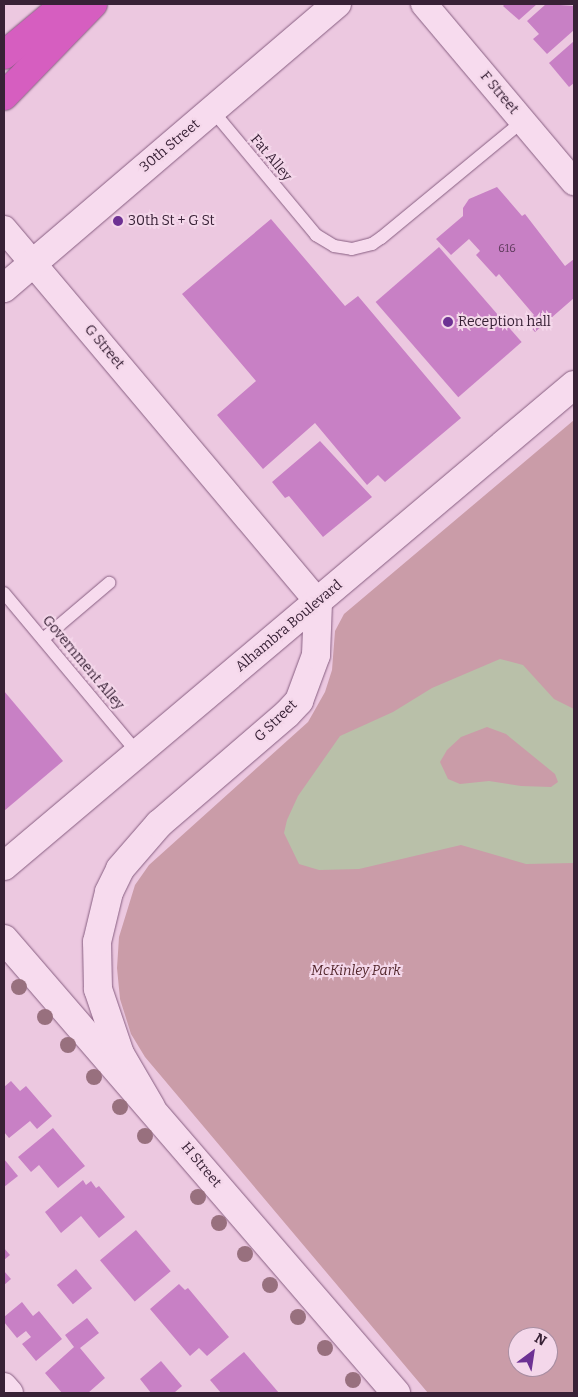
<!DOCTYPE html>
<html>
<head>
<meta charset="utf-8">
<style>
	body { margin:0 }
	#map { position:relative; width:578px; height:1397px; overflow:hidden; background:#ecc8e0; font-family:Bitter,serif }
	div>[style] { position:absolute }
	.green>* { inset:0; background:#ca9ca8 }
	.water>* { inset:0; background:#b9c0a9 }
	.building>* { inset:0; background:#c880c5; transform-origin:0 0 }
	.roads { filter:drop-shadow(0 0 1px #875e81) drop-shadow(0 0 1px #875e81) }
	.lane>* { height:12px; margin:-6px; padding:0 6px; transform-origin:6px; border-radius:6px; background:#f7dbee }
	.street>* { height:26px; margin:-13px; padding:0 13px; transform-origin:13px; border-radius:13px; background:#f7dbee }
	.secondary>* { height:28px; margin:-14px; padding:0 14px; transform-origin:14px; border-radius:14px; background:#f7dbee }
	.highway>* { height:28px; margin:-14px; padding:0 14px; transform-origin:14px; border-radius:14px; background:#d65ec0 }
	.trees>* { width:16px; height:16px; margin:-8px; border-radius:50%; background:#98707e }
	.dots>* { width:14px; height:14px; translate:-50% -50%; box-sizing:border-box; border:2px solid #f4d7ea; border-radius:50% }
	span { translate:-50% -50%; white-space:nowrap; text-align:center; line-height:1.15; -webkit-text-stroke:4px #f4d7ea; paint-order:stroke }
	.number-label { font-size:11px; color:#5c395a }
	.number-label span { -webkit-text-stroke-width:0 }
	.street-label { font-size:14px; color:#382136 }
	.poi-label { font-size:14px; color:#382136 }
	.left { translate:0 -50%; text-align:left }
	.park-label { font-size:14px; color:#54282e; font-style:italic }
	.frame { position:absolute; inset:0; border:5px solid #382136; pointer-events:none }
	.north { position:absolute; left:508px; top:1327px; width:50px; height:50px; box-sizing:border-box; background:#f4d7ea; border:1px solid #a98ea2; border-radius:50%; rotate:31deg; font-size:14px; font-weight:700; line-height:20px; text-align:center; color:#382136 }
	.north::after { content:''; display:block; margin:auto; width:18px; height:22px; background:#6d3193; clip-path:polygon(50% 0,100% 100%,50% 72%,0 100%) }
</style>
</head>
<body>
<div id="map">
	<div class="green">
		<div style="clip-path:polygon(evenodd,574px 420px,574px 1393px,428px 1393px,145px 1057px,131px 1034px,120px 999px,117px 968px,119px 937px,135px 885px,149px 865px,308px 722px,325px 692px,332px 670px,335px 631px,344px 614px,574px 420px,518px 1337px,548px 1337px,548px 1367px,518px 1367px,518px 1337px)"></div>
	</div>
	<div class="water">
		<div style="clip-path:polygon(evenodd,500px 659px,523px 665px,554px 699px,574px 709px,574px 863px,526px 864px,461px 845px,359px 869px,319px 870px,299px 864px,284px 833px,287px 820px,298px 796px,340px 736px,393px 712px,432px 688px,500px 659px,487px 727px,506px 734px,555px 774px,558px 782px,551px 787px,521px 786px,489px 781px,460px 784px,448px 779px,440px 762px,447px 750px,461px 737px,487px 727px)"></div>
	</div>
	<div class="building">
		<div style="clip-path:polygon(505px 4px,537px 4px,519px 20px,503px 6px)"></div>
		<div style="clip-path:polygon(546px 4px,574px 6px,574px 30px,547px 54px,533px 39px,539px 34px,527px 21px)"></div>
		<div style="clip-path:polygon(574px 41px,574px 83px,569px 87px,549px 63px)"></div>
		<div style="clip-path:polygon(497px 187px,522px 216px,525px 214px,565px 266px,574px 259px,574px 298px,535px 332px,526px 322px,534px 315px,499px 274px,496px 277px,476px 255px,480px 251px,469px 239px,451px 255px,436px 239px,463px 216px,463px 208px,469px 199px)"></div>
		<div style="clip-path:polygon(271px 219px,345px 306px,358px 296px,461px 418px,385px 482px,378px 475px,367px 485px,315px 423px,263px 469px,217px 415px,256px 381px,182px 294px)"></div>
		<div style="left:439px;top:247px;width:126px;height:84px;rotate:49deg"></div>
		<div style="clip-path:polygon(320px 441px,372px 497px,323px 537px,289px 496px,285px 498px,272px 482px)"></div>
		<div style="clip-path:polygon(4px 691px,63px 761px,4px 811px)"></div>
		<div style="clip-path:polygon(11px 1081px,20px 1091px,26px 1086px,52px 1116px,37px 1129px,30px 1121px,9px 1138px,4px 1132px,4px 1087px)"></div>
		<div style="clip-path:polygon(53px 1128px,85px 1166px,58px 1188px,39px 1165px,31px 1172px,18px 1157px)"></div>
		<div style="clip-path:polygon(4px 1159px,18px 1176px,4px 1187px)"></div>
		<div style="clip-path:polygon(83px 1180px,86px 1185px,91px 1181px,96px 1188px,99px 1186px,125px 1217px,99px 1238px,81px 1216px,61px 1233px,45px 1212px)"></div>
		<div style="left:136px;top:1230px;width:54px;height:47px;rotate:50deg"></div>
		<div style="clip-path:polygon(4px 1248px,10px 1255px,4px 1260px)"></div>
		<div style="left:76px;top:1269px;width:25px;height:25px;rotate:50deg"></div>
		<div style="clip-path:polygon(4px 1271px,11px 1279px,4px 1285px)"></div>
		<div style="clip-path:polygon(179px 1284px,185px 1290px,188px 1288px,229px 1337px,207px 1356px,199px 1348px,190px 1356px,150px 1309px)"></div>
		<div style="clip-path:polygon(22px 1302px,33px 1316px,39px 1311px,62px 1339px,36px 1361px,22px 1344px,31px 1337px,26px 1331px,17px 1338px,4px 1322px,4px 1317px)"></div>
		<div style="clip-path:polygon(87px 1318px,99px 1333px,80px 1348px,105px 1378px,88px 1393px,62px 1393px,45px 1373px,74px 1347px,65px 1335px)"></div>
		<div style="clip-path:polygon(244px 1352px,279px 1393px,221px 1393px,210px 1380px)"></div>
		<div style="clip-path:polygon(161px 1361px,182px 1386px,174px 1393px,151px 1393px,140px 1379px)"></div>
	</div>
	<div class="roads">
		<div class="lane">
			<div style="left:212px;top:110px;width:163px;rotate:50.2deg"></div>
			<div style="left:316px;top:235px;width:21px;rotate:31deg"></div>
			<div style="left:334px;top:246px;width:18px;rotate:9deg"></div>
			<div style="left:352px;top:249px;width:21px;rotate:-14deg"></div>
			<div style="left:372px;top:244px;width:11px;rotate:-34deg"></div>
			<div style="left:381px;top:238px;width:184px;rotate:-39.5deg"></div>
			<div style="left:4px;top:593px;width:209px;rotate:50.1deg"></div>
			<div style="left:43px;top:639px;width:87px;rotate:-40.3deg"></div>
		</div>
		<div class="street">
			<div style="left:424px;top:4px;width:233px;rotate:49.9deg"></div>
			<div style="left:4px;top:229px;width:488px;rotate:49.9deg"></div>
			<div style="left:4px;top:1386px;width:9px;rotate:49deg"></div>
		</div>
		<div class="secondary">
			<div style="left:4px;top:288px;width:438px;rotate:-40.5deg"></div>
			<div style="left:4px;top:866px;width:746px;rotate:-40.16deg"></div>
			<div style="left:4px;top:939px;width:600px;rotate:49.19deg"></div>
			<div style="left:151px;top:1107px;width:61px;rotate:-120.3deg"></div>
			<div style="left:120px;top:1054px;width:69px;rotate:-108.7deg"></div>
			<div style="left:98px;top:989px;width:47px;rotate:-91.2deg"></div>
			<div style="left:97px;top:942px;width:51px;rotate:-76.5deg"></div>
			<div style="left:109px;top:892px;width:25px;rotate:-64deg"></div>
			<div style="left:120px;top:869px;width:60px;rotate:-49.1deg"></div>
			<div style="left:159px;top:824px;width:169px;rotate:-40.7deg"></div>
			<div style="left:287px;top:714px;width:18px;rotate:-47deg"></div>
			<div style="left:299px;top:701px;width:49px;rotate:-69.7deg"></div>
			<div style="left:316px;top:655px;width:53px;rotate:-87.8deg"></div>
		</div>
		<div class="highway">
			<div style="left:4px;top:55px;width:80px;rotate:-39.9deg"></div>
			<div style="left:4px;top:96px;width:128px;rotate:-45.9deg"></div>
		</div>
	</div>
	<div class="trees">
		<div style="left:19px;top:987px"></div>
		<div style="left:45px;top:1017px"></div>
		<div style="left:68px;top:1045px"></div>
		<div style="left:94px;top:1077px"></div>
		<div style="left:120px;top:1107px"></div>
		<div style="left:145px;top:1136px"></div>
		<div style="left:198px;top:1197px"></div>
		<div style="left:219px;top:1223px"></div>
		<div style="left:245px;top:1254px"></div>
		<div style="left:270px;top:1285px"></div>
		<div style="left:298px;top:1317px"></div>
		<div style="left:325px;top:1348px"></div>
		<div style="left:353px;top:1380px"></div>
	</div>
	<div class="dots">
		<div style="left:118px;top:221px;background:#6d3193"></div>
		<div style="left:448px;top:322px;background:#6d3193"></div>
	</div>
	<div class="number-label">
		<span style="left:507px;top:249px">616</span>
	</div>
	<div class="street-label">
		<span style="left:499px;top:93px;rotate:50deg">F Street</span>
		<span style="left:170px;top:146px;rotate:-40deg">30th Street</span>
		<span style="left:271px;top:158px;rotate:50deg">Fat Alley</span>
		<span style="left:104px;top:347px;rotate:50deg">G Street</span>
		<span style="left:289px;top:626px;rotate:-40deg">Alhambra Boulevard</span>
		<span style="left:83px;top:663px;rotate:50deg">Government Alley</span>
		<span style="left:276px;top:721px;rotate:-44deg">G Street</span>
		<span style="left:201px;top:1165px;rotate:50deg">H Street</span>
	</div>
	<div class="poi-label">
		<span class="left" style="left:128px;top:221px">30th St + G St</span>
		<span class="left" style="left:458px;top:322px">Reception hall</span>
	</div>
	<div class="park-label">
		<span style="left:356px;top:971px">McKinley Park</span>
	</div>
	<div class="frame"></div>
	<div class="north">N</div>
</div>
</body>
</html>
